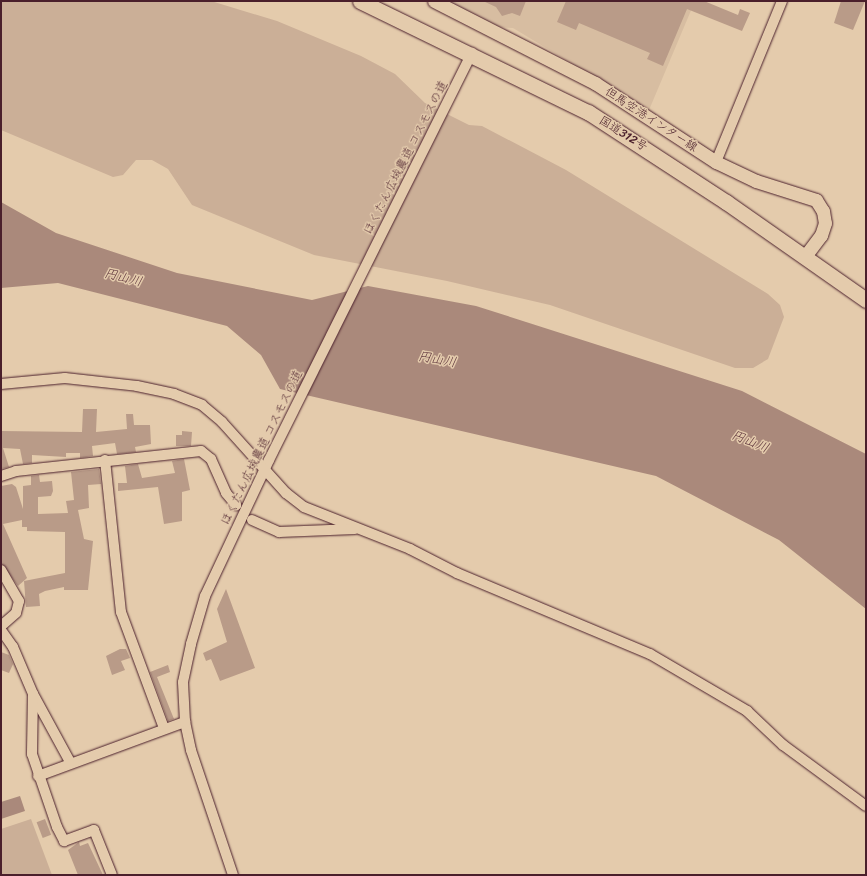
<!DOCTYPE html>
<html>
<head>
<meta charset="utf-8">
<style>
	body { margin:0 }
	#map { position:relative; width:867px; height:876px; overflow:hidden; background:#e4cbac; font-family:Sriracha,"Klee One",sans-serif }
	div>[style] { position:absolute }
	.built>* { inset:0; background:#d7bda1 }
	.green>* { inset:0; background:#cbaf97 }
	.water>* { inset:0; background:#aa897b }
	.building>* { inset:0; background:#b99b88; transform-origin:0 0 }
	.roads { filter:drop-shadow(0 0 1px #4a1f2b) drop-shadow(0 0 1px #4a1f2b) }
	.minor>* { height:10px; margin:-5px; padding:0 5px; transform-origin:5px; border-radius:5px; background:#e4cbac }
	.major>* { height:13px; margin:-6.5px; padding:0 6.5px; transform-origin:6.5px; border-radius:6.5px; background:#e4cbac }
	.highway>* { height:15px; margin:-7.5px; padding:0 7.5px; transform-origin:7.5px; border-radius:7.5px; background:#e4cbac }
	span { translate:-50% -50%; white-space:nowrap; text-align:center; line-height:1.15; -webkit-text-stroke:3px #e4cbac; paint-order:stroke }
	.street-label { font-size:12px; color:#4a1f2b }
	.water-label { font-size:13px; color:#5d343b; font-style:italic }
	.frame { position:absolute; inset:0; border:2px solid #4a1f2b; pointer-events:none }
</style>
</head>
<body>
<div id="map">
	<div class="built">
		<div style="clip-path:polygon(444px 1px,695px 1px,649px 110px,513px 28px,496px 27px)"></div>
	</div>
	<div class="green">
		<div style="clip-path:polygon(1px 1px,211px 1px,277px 21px,361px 56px,395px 74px,425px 103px,469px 125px,482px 126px,566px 170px,768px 294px,780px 305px,784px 317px,768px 359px,753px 368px,735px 368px,550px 305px,447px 281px,314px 255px,192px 205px,168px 169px,152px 160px,136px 160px,123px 175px,113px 177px,1px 130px)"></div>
		<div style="clip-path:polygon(31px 819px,52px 875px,1px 875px,1px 829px)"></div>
	</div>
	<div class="water">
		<div style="clip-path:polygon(1px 202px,56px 233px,177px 273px,312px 300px,368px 286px,476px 306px,742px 391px,866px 454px,866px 609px,779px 540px,656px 476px,280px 389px,261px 355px,227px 326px,58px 283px,1px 288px)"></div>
		<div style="clip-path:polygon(20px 796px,25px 811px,1px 819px,1px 802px)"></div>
	</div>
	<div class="building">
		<div style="clip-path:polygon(483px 1px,526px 1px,520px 16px,512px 13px,502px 16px,496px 7px)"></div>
		<div style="clip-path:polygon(566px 1px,704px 1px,738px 15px,740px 9px,750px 13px,742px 31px,687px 9px,663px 66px,647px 59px,650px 53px,579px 23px,576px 30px,557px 22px)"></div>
		<div style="clip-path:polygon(841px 1px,865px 1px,853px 30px,834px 23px)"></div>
		<div style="clip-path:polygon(83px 409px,97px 409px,96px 432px,127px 429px,126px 414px,133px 414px,134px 425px,150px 425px,151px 444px,135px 447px,136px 452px,117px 454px,115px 443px,92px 446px,93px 456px,80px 458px,80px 453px,66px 453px,66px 457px,32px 455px,32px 463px,23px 464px,20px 449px,3px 448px,9px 467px,1px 469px,1px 431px,82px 432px)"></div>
		<div style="clip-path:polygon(182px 431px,192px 432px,191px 446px,176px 446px,176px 435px,182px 435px)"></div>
		<div style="clip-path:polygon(184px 459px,190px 490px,182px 492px,182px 521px,164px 524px,158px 487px,118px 491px,118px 483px,127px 483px,125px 466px,138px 464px,142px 478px,175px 473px,172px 461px)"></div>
		<div style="clip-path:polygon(99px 469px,101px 484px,88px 485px,89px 508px,78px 510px,84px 539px,93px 541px,88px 590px,64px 590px,64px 587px,45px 591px,39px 594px,40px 606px,26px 607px,24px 581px,65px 573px,65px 532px,27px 531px,27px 527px,22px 527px,22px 520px,3px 524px,27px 578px,18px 586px,1px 563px,1px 486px,12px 484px,16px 487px,23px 509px,23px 486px,31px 485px,31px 476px,39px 475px,40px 482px,52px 481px,53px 491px,51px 496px,38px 497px,38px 514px,68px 513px,66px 501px,74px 500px,71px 472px)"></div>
		<div style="clip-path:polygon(226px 589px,255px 668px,220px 681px,211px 659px,206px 661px,203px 653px,227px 642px,217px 609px)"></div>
		<div style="clip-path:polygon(120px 649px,126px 649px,130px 658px,121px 661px,125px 670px,112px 675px,106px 656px)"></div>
		<div style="clip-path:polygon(1px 652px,9px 655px,13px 664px,9px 673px,1px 670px)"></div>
		<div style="clip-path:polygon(168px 665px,170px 672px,157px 677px,174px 719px,168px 721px,150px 672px)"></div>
		<div style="left:45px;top:819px;width:17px;height:9px;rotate:69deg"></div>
		<div style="clip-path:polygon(79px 842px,80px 846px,88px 843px,103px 875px,78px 875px,68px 850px)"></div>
	</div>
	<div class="roads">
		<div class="minor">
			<div style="left:716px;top:162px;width:174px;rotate:-67.7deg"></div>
			<div style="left:1px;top:384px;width:64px;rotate:-5.4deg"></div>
			<div style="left:65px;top:378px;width:72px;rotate:6.3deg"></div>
			<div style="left:137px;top:386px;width:38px;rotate:12deg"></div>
			<div style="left:174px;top:394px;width:30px;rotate:21deg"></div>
			<div style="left:202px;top:405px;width:26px;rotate:40deg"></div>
			<div style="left:222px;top:422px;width:96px;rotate:48deg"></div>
			<div style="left:286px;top:493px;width:23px;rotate:38deg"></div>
			<div style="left:304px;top:507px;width:114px;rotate:21.6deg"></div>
			<div style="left:410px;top:549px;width:53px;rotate:27.1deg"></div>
			<div style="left:457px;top:573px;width:209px;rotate:22.8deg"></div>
			<div style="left:650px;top:654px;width:113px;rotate:30.4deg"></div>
			<div style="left:747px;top:711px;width:50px;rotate:43.4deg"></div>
			<div style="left:783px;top:745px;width:103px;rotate:36.3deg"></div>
			<div style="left:105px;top:460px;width:153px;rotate:84deg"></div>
			<div style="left:121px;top:612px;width:124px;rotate:69.7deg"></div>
			<div style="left:1px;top:476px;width:16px;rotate:-18deg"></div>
			<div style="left:16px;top:471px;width:186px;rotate:-6.2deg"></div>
			<div style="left:201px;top:451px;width:13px;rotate:39deg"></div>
			<div style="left:211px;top:459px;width:37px;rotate:66deg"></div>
			<div style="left:226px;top:493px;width:16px;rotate:50deg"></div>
			<div style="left:252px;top:520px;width:30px;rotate:24deg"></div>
			<div style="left:279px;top:532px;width:76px;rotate:-2.3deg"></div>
			<div style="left:1px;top:570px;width:36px;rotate:60deg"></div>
			<div style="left:19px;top:601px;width:12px;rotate:104deg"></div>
			<div style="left:16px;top:613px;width:20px;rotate:139deg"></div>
			<div style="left:1px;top:630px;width:21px;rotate:55deg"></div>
			<div style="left:13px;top:647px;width:51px;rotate:66.9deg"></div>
			<div style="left:33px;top:694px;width:77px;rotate:61.4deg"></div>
			<div style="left:33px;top:694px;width:60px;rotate:91deg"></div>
			<div style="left:32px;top:754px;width:77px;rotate:71.1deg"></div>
			<div style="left:57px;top:827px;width:16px;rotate:63deg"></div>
			<div style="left:64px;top:841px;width:32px;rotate:-20deg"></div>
			<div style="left:94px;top:830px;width:48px;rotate:68.2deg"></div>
			<div style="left:38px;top:776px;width:157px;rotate:-20.2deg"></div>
			<div style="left:233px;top:875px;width:132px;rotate:-108.6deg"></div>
			<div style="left:191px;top:750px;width:29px;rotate:-102deg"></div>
			<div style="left:185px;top:722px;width:40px;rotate:-92.9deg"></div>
			<div style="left:183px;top:682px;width:39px;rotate:-78deg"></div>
			<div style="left:191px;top:644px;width:50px;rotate:-73.7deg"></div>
			<div style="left:205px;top:596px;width:150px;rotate:-64.8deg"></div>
			<div style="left:269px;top:460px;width:455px;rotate:-63.5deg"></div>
		</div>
		<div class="major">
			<div style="left:434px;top:1px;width:181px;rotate:27deg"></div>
			<div style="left:595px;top:83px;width:145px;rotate:33.1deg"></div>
			<div style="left:716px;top:162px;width:44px;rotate:25.4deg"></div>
			<div style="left:756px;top:181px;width:63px;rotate:17.6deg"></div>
			<div style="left:816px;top:200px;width:13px;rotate:58deg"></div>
			<div style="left:823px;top:211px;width:12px;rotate:81deg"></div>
			<div style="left:825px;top:223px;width:13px;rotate:108deg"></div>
			<div style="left:821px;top:235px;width:26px;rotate:127deg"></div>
		</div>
		<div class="highway">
			<div style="left:360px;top:1px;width:254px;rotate:26deg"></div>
			<div style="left:588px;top:112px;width:165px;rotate:33.1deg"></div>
			<div style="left:726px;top:202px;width:171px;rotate:35deg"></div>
		</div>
	</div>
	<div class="street-label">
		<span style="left:651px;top:120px;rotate:33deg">但馬空港インター線</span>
		<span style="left:623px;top:134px;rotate:32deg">国道312号</span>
		<span style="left:406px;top:158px;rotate:-63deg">ほくたん広域農道 コスモスの道</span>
		<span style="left:262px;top:448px;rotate:-64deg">ほくたん広域農道 コスモスの道</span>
	</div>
	<div class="water-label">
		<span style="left:123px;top:278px;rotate:14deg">円山川</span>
		<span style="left:437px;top:360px;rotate:10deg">円山川</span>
		<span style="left:750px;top:442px;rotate:22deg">円山川</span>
	</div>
	<div class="frame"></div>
</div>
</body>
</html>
